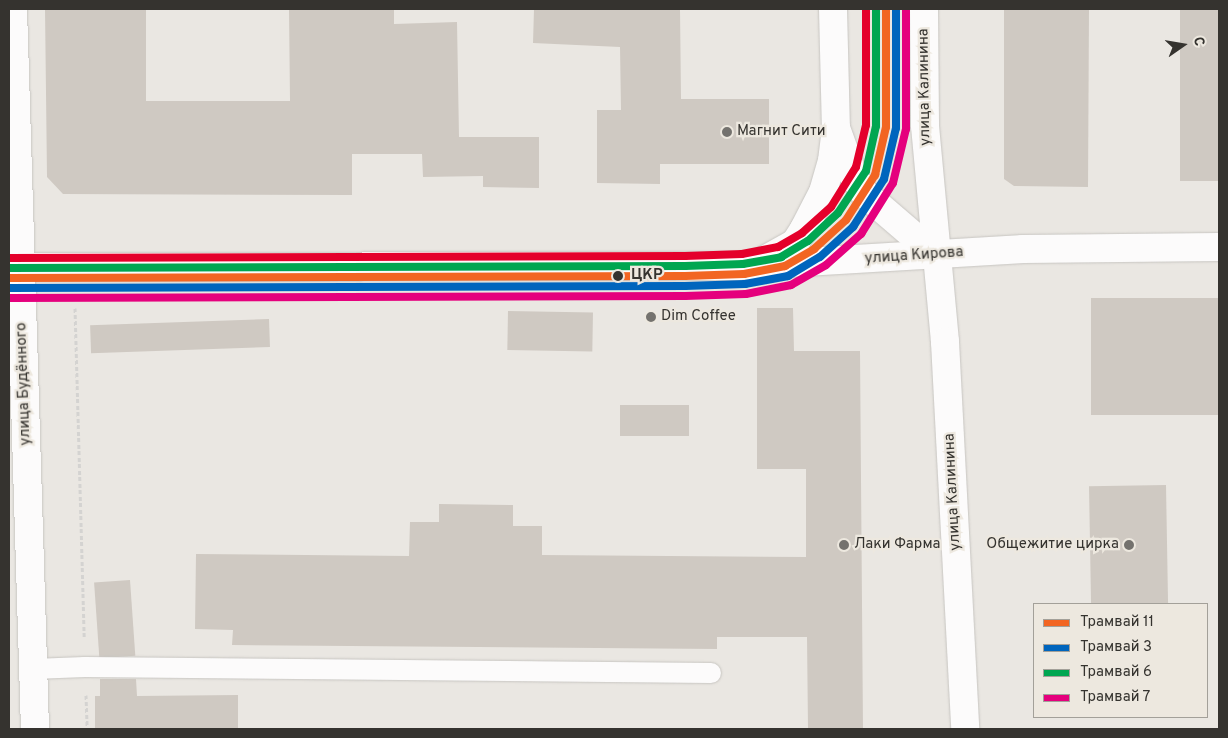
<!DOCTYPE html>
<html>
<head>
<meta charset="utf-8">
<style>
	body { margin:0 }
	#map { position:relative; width:1228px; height:738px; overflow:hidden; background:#eae7e2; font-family:Overpass,sans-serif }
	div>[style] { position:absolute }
	.building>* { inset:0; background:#cfc9c2; transform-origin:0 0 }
	.path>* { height:3px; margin-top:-1.5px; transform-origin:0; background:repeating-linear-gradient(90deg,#d4d3d1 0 4px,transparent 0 6.5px) }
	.roads { filter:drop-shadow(0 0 1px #c7c5c1) drop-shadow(0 0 1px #c7c5c1) }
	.service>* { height:20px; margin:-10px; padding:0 10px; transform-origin:10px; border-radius:10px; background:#fcfbfb }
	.minor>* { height:28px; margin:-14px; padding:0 14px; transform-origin:14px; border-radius:14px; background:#fcfbfb }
	.tertiary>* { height:28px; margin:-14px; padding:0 14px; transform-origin:14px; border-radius:14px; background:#fcfbfb }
	.tram-1>* { height:8px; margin:-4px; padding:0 4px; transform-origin:4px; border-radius:4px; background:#f26522 }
	.tram-2>* { height:8px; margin:-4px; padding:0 4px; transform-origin:4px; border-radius:4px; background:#0065bd }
	.tram-3>* { height:8px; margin:-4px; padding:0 4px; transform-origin:4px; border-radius:4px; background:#00a651 }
	.tram-4>* { height:8px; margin:-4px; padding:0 4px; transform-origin:4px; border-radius:4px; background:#e5007d }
	.tram-5>* { height:8px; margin:-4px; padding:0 4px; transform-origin:4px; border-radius:4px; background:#e4002b }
	.dots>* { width:14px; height:14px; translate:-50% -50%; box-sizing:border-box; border:2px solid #ede8df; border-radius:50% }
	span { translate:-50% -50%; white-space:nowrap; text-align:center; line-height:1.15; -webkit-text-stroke:4.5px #ede8df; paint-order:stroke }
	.street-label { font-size:15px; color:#35332f }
	.poi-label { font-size:15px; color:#35332f }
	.left { translate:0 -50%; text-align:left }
	.right { translate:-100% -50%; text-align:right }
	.stop-label { font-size:15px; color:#35332f; font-weight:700 }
	.frame { position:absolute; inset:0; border:10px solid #35332f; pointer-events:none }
	.legend { position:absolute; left:1033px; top:603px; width:175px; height:115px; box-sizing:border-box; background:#ede8df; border:1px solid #a3a099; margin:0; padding:6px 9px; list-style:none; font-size:15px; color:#35332f }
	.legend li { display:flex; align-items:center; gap:10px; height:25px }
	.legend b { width:25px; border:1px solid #a3a099 }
	.north { position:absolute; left:1158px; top:20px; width:50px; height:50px; -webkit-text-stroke:4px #ede8df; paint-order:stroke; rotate:77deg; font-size:14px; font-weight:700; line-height:20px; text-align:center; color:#35332f }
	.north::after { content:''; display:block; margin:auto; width:18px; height:22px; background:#35332f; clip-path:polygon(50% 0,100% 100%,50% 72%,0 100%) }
</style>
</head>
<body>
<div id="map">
	<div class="building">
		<div style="clip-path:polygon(45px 9px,146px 9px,146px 101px,290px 101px,289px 9px,394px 9px,394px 24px,457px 22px,459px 137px,539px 137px,539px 188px,483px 187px,483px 176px,423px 177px,422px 154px,352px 154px,352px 195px,63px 194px,47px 177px)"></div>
		<div style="clip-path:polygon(534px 9px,680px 9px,681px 99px,769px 99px,769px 164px,660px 164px,660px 184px,597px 183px,597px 110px,621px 110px,620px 47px,533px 43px)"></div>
		<div style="clip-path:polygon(1004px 9px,1089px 9px,1088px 187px,1014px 186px,1004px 179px)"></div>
		<div style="left:1180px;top:9px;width:39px;height:172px"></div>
		<div style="left:1091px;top:298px;width:128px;height:117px"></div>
		<div style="clip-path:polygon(757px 308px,793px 308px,794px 351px,860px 351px,863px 729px,808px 729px,807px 637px,717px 637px,717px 649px,232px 645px,233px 630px,195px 629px,196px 554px,409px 556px,410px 522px,439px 522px,439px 504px,513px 505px,513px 526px,542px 526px,542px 555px,806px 557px,806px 469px,757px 469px)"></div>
		<div style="left:508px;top:311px;width:85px;height:39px;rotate:1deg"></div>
		<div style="left:269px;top:319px;width:28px;height:179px;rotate:88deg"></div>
		<div style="left:620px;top:405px;width:69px;height:31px"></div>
		<div style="left:1166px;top:485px;width:119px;height:77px;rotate:89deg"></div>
		<div style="left:130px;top:580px;width:76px;height:36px;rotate:86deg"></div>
		<div style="clip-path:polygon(100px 679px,136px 679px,137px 696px,238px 695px,238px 729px,95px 729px,95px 696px,100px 696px)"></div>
	</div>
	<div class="path">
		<div style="left:75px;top:308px;width:331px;rotate:88.4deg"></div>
		<div style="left:86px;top:695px;width:34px;rotate:88deg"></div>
	</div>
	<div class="roads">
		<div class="service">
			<div style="left:33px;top:669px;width:52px;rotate:-2.2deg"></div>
			<div style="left:85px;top:667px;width:626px;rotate:0.55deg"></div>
		</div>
		<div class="minor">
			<div style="left:761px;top:262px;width:39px;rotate:-29deg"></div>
			<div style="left:795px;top:243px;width:17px;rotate:-57deg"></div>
			<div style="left:804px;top:229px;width:42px;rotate:-62.8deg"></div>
			<div style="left:823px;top:192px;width:32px;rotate:-74deg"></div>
			<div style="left:832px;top:161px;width:33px;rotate:-83deg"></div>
			<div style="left:9px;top:267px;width:729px;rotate:-0.08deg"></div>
			<div style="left:738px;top:266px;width:286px;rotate:-3.4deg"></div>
			<div style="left:1023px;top:249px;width:196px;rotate:-0.6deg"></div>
		</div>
		<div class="tertiary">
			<div style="left:13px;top:9px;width:720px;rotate:88.25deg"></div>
			<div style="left:833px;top:9px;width:119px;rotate:88.6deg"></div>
			<div style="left:836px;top:128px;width:50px;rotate:70.1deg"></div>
			<div style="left:853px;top:175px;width:22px;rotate:58deg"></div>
			<div style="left:865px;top:194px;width:94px;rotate:40.7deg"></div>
			<div style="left:924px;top:9px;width:117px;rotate:89.5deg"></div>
			<div style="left:925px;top:126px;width:217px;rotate:84.7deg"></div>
			<div style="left:945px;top:342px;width:388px;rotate:87deg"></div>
		</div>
	</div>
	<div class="tram-1">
		<div style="left:9px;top:278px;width:676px;rotate:-0.17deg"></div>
		<div style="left:685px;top:276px;width:59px;rotate:-1.9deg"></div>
		<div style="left:744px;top:274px;width:42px;rotate:-11deg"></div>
		<div style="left:785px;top:266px;width:34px;rotate:-30deg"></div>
		<div style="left:814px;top:249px;width:43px;rotate:-42.2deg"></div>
		<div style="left:846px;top:220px;width:54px;rotate:-57.2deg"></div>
		<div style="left:875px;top:175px;width:49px;rotate:-77.1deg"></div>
		<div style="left:886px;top:127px;width:118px;rotate:-90deg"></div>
	</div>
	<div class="tram-2">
		<div style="left:9px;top:288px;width:676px;rotate:-0.17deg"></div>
		<div style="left:685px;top:286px;width:60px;rotate:-1.9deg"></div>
		<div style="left:745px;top:284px;width:44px;rotate:-10.5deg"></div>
		<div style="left:788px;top:276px;width:37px;rotate:-31deg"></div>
		<div style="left:820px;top:257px;width:45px;rotate:-42.3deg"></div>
		<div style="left:853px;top:227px;width:57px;rotate:-57.1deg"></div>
		<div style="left:884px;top:179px;width:52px;rotate:-76.8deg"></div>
		<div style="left:896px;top:128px;width:119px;rotate:-90deg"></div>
	</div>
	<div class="tram-3">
		<div style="left:9px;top:268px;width:676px;rotate:-0.17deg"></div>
		<div style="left:685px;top:266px;width:58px;rotate:-2deg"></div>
		<div style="left:743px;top:264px;width:39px;rotate:-10deg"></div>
		<div style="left:781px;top:257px;width:31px;rotate:-31deg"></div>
		<div style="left:808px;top:241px;width:41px;rotate:-43deg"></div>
		<div style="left:838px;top:213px;width:50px;rotate:-56.3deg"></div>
		<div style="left:866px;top:171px;width:46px;rotate:-77.5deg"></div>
		<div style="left:876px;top:126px;width:117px;rotate:-90deg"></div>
	</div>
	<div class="tram-4">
		<div style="left:9px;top:298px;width:676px;rotate:-0.17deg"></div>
		<div style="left:685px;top:296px;width:61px;rotate:-1.9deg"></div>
		<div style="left:746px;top:294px;width:46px;rotate:-11.3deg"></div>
		<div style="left:791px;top:285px;width:40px;rotate:-29.7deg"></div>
		<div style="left:826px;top:265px;width:47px;rotate:-41.5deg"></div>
		<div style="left:861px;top:234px;width:60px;rotate:-57.9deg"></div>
		<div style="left:893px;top:183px;width:56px;rotate:-76.5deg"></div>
		<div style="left:906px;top:129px;width:120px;rotate:-90deg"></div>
	</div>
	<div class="tram-5">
		<div style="left:9px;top:258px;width:676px;rotate:-0.17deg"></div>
		<div style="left:685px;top:256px;width:57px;rotate:-2deg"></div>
		<div style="left:742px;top:254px;width:37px;rotate:-11deg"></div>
		<div style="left:778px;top:247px;width:28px;rotate:-30deg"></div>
		<div style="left:802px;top:233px;width:39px;rotate:-42deg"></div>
		<div style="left:831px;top:207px;width:47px;rotate:-58deg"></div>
		<div style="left:856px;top:167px;width:43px;rotate:-76.6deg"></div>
		<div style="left:866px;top:125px;width:116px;rotate:-90deg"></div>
	</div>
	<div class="dots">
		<div style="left:727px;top:132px;background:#74726e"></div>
		<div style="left:618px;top:276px;background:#35332f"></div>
		<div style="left:651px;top:317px;background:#74726e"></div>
		<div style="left:844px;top:545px;background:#74726e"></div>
		<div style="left:1129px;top:545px;background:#74726e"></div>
	</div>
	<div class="street-label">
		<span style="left:925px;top:87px;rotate:-91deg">улица Калинина</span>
		<span style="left:914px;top:256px;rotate:-4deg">улица Кирова</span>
		<span style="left:24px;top:384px;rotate:-92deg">улица Будённого</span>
		<span style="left:953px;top:492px;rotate:-93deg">улица Калинина</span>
	</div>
	<div class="poi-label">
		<span class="left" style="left:737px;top:132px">Магнит Сити</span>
		<span class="left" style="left:661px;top:317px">Dim Coffee</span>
		<span class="left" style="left:854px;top:545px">Лаки Фарма</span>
		<span class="right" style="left:1119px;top:545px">Общежитие цирка</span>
	</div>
	<div class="stop-label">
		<span class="left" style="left:631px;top:276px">ЦКР</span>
	</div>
	<div class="frame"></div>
	<ul class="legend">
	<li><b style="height:6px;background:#f26522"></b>Трамвай 11</li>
	<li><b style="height:6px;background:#0065bd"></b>Трамвай 3</li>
	<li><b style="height:6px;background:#00a651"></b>Трамвай 6</li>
	<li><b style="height:6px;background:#e5007d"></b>Трамвай 7</li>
	</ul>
	<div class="north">С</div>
</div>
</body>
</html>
